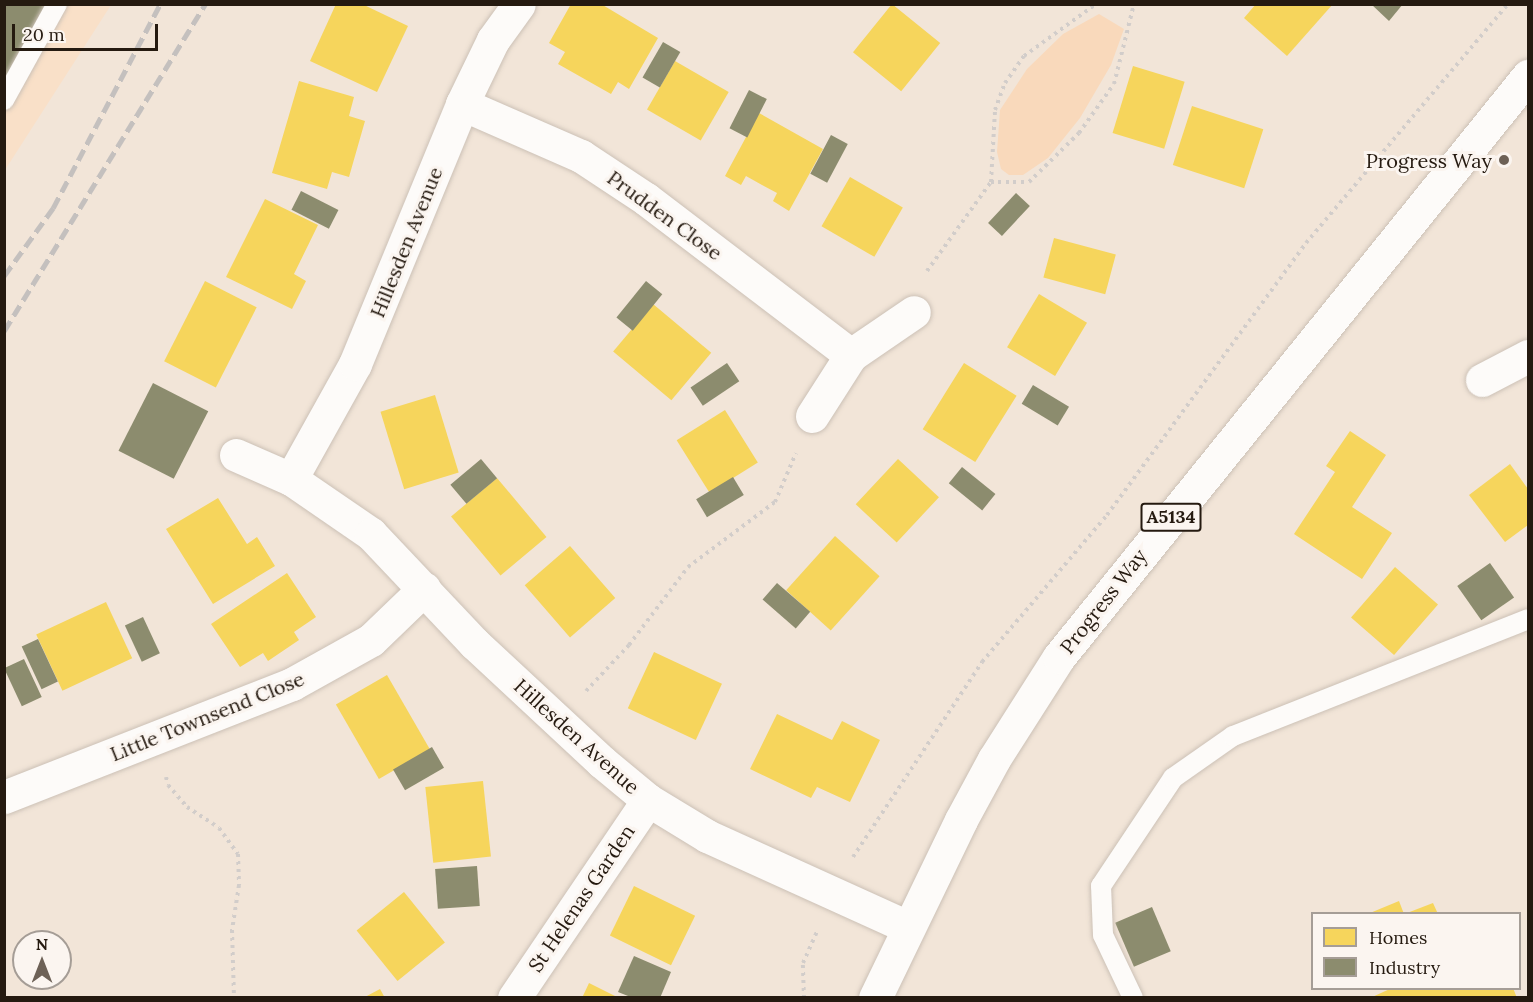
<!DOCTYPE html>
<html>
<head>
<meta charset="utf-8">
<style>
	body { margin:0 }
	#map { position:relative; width:1533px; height:1002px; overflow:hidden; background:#f2e5d8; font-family:Lora,serif }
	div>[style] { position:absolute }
	.built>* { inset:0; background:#f9e0c8 }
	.green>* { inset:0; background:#f9d9bb }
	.homes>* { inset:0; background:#f6d55c; transform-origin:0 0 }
	.industry>* { inset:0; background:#8c8c6e; transform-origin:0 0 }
	.path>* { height:4px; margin-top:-2px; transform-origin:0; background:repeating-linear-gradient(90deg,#d2cdca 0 3px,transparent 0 7.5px) }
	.roads { filter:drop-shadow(0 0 2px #ccc1b6) drop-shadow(0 0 2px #ccc1b6) }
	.service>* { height:20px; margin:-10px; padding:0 10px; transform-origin:10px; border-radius:10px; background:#fdfbf9 }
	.minor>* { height:33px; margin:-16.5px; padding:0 16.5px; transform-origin:16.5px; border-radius:16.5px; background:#fdfbf9 }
	.primary>* { height:33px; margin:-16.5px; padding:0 16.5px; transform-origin:16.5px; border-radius:16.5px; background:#fdfbf9 }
	.rail>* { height:4.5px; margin-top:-2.25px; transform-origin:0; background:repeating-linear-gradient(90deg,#c4c0be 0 12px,transparent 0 18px) }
	.dots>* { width:16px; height:16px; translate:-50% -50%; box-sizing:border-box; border:3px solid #fbf5f0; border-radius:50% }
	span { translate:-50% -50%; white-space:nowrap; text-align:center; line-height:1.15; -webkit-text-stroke:6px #fbf5f0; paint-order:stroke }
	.shield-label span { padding:2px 4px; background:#fbf5f0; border:2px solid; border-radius:4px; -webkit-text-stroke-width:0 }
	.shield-label { font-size:18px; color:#251a10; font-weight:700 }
	.poi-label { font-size:20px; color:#251a10 }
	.right { translate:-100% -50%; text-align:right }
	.street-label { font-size:20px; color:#251a10 }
	.frame { position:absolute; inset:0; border:6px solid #251a10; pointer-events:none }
	.legend { position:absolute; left:1311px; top:912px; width:210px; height:78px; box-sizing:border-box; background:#fbf5f0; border:2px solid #a59d96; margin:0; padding:8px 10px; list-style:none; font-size:18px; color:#251a10 }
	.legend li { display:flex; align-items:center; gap:12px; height:30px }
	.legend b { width:30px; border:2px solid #a59d96 }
	.north { position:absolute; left:12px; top:930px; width:60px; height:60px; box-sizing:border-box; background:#fbf5f0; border:2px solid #a59d96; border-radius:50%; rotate:0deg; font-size:16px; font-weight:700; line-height:24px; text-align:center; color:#251a10 }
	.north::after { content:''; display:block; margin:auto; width:21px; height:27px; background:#6d6156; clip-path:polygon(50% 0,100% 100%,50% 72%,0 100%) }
	.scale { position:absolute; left:12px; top:24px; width:146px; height:27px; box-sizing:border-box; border:3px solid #251a10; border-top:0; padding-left:8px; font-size:18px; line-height:21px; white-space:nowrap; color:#251a10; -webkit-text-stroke:4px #fbf5f0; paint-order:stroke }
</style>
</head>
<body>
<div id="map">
	<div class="built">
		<div style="clip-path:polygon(5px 5px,111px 5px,5px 170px)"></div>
	</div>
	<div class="green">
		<div style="clip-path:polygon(1099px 14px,1124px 29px,1111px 65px,1080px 118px,1048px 158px,1023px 175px,1009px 175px,1001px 169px,997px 152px,1000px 110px,1027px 69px,1063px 34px)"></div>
	</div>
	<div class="homes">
		<div style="clip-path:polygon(336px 4px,362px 4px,408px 26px,377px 92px,310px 61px)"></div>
		<div style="clip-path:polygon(571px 4px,601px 4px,658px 38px,629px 89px,618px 82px,611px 94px,558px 64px,565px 52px,549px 43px)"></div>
		<div style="left:892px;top:4px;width:62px;height:62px;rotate:39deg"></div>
		<div style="clip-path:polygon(1256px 4px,1333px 4px,1287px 56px,1244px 18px)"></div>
		<div style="left:675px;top:61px;width:62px;height:56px;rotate:30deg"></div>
		<div style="left:1133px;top:66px;width:54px;height:70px;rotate:17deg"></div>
		<div style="clip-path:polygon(299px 81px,354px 97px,349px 116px,365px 121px,349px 177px,332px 172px,327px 189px,272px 173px)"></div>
		<div style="left:1192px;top:106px;width:75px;height:62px;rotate:18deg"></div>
		<div style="clip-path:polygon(759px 113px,823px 149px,789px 211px,773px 201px,777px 193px,762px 185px,746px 176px,741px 185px,725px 176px)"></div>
		<div style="left:850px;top:177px;width:61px;height:57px;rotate:30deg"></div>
		<div style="clip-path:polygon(265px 199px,318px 225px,294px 274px,306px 281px,292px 309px,226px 277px)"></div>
		<div style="left:1054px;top:238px;width:64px;height:41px;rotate:15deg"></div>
		<div style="left:205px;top:281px;width:58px;height:90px;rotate:27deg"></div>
		<div style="left:1039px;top:294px;width:56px;height:62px;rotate:31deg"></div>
		<div style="left:653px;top:304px;width:76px;height:62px;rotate:40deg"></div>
		<div style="left:964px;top:363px;width:62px;height:78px;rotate:32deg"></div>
		<div style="left:435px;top:395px;width:81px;height:57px;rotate:73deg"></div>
		<div style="left:725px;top:410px;width:62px;height:57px;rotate:58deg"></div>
		<div style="clip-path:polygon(1350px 431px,1386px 455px,1352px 507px,1392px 533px,1362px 579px,1294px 534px,1335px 472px,1326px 466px)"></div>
		<div style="left:898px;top:459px;width:56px;height:62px;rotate:43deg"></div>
		<div style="clip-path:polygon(1510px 464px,1528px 489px,1528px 525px,1505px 542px,1469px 495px)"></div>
		<div style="left:497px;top:478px;width:77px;height:60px;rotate:50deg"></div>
		<div style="clip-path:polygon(218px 498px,247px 544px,257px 537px,275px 566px,213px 604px,166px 529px)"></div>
		<div style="left:835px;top:536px;width:60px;height:73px;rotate:42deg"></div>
		<div style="left:570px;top:546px;width:69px;height:60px;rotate:49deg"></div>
		<div style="left:1395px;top:567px;width:57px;height:67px;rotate:41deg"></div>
		<div style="clip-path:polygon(287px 573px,316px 617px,294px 632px,299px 640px,268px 661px,263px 653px,240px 667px,211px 624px)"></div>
		<div style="left:106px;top:602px;width:62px;height:77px;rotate:65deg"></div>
		<div style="left:654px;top:652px;width:75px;height:62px;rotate:25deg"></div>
		<div style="left:387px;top:675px;width:86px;height:59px;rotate:60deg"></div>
		<div style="clip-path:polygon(777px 714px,832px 740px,842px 721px,880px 740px,850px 802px,817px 787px,811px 798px,750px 769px)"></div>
		<div style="left:483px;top:781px;width:76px;height:58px;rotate:84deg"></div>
		<div style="left:634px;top:886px;width:68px;height:55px;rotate:26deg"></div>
		<div style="left:404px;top:892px;width:65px;height:61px;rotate:51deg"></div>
		<div style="clip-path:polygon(1399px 901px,1404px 914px,1370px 914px,1370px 913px)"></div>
		<div style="clip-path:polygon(1433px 903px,1438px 914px,1407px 914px,1407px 913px)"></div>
		<div style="clip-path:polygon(589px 983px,619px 998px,582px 998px)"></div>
		<div style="clip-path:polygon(1392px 988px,1513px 988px,1517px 998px,1370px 998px)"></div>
		<div style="clip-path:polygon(380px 989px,385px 998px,363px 998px)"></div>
	</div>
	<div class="industry">
		<div style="clip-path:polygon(4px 4px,58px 4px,4px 114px)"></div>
		<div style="clip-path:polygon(1371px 4px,1403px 4px,1389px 21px)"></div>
		<div style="left:663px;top:42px;width:20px;height:41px;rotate:30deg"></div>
		<div style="left:749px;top:90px;width:20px;height:43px;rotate:27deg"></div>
		<div style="left:831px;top:135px;width:19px;height:44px;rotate:28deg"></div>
		<div style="left:301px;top:191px;width:42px;height:21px;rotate:27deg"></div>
		<div style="left:1016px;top:193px;width:19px;height:41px;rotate:43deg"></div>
		<div style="left:646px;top:281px;width:21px;height:47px;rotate:39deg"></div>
		<div style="left:727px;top:363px;width:22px;height:44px;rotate:56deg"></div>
		<div style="left:153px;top:383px;width:62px;height:76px;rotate:27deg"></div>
		<div style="left:1033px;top:385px;width:42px;height:22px;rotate:31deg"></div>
		<div style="left:481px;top:459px;width:25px;height:40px;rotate:50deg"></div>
		<div style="left:962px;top:467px;width:43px;height:21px;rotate:39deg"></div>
		<div style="left:733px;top:477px;width:21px;height:43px;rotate:59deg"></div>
		<div style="left:1490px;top:563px;width:42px;height:40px;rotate:55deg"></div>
		<div style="left:777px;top:583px;width:44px;height:22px;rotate:41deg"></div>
		<div style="left:143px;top:617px;width:40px;height:20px;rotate:65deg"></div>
		<div style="left:38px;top:639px;width:47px;height:18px;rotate:65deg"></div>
		<div style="left:24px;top:659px;width:42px;height:22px;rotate:65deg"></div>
		<div style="left:432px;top:747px;width:24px;height:45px;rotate:60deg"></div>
		<div style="left:477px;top:866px;width:40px;height:42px;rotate:86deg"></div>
		<div style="left:1152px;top:907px;width:48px;height:40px;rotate:67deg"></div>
		<div style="clip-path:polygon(634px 956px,671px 972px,660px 998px,633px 998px,618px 992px)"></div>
	</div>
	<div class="path">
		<div style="left:991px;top:182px;width:38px"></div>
		<div style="left:1029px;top:182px;width:70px;rotate:-44.4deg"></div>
		<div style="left:1079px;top:133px;width:60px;rotate:-54.5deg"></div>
		<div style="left:1114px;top:84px;width:82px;rotate:-76deg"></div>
		<div style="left:927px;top:271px;width:110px;rotate:-54.3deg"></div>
		<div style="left:991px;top:182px;width:72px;rotate:-86.8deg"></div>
		<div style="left:995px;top:110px;width:29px;rotate:-70deg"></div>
		<div style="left:1005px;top:83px;width:33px;rotate:-55deg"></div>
		<div style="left:1024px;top:56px;width:89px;rotate:-35.8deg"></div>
		<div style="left:586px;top:691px;width:63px;rotate:-46.9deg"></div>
		<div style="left:629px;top:645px;width:98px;rotate:-52.9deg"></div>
		<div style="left:688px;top:567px;width:109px;rotate:-36.8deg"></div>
		<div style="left:775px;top:502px;width:53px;rotate:-66.8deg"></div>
		<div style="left:166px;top:777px;width:8px;rotate:76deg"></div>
		<div style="left:168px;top:785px;width:29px;rotate:49deg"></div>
		<div style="left:187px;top:807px;width:38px;rotate:33deg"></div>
		<div style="left:219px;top:828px;width:32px;rotate:54deg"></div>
		<div style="left:238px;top:854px;width:31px;rotate:88deg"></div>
		<div style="left:239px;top:885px;width:46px;rotate:98.8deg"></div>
		<div style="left:232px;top:930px;width:68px;rotate:88.3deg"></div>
		<div style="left:853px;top:857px;width:234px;rotate:-56.5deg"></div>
		<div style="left:982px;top:662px;width:193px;rotate:-49.6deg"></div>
		<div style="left:1107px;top:515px;width:337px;rotate:-53.8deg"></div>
		<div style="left:1306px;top:243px;width:313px;rotate:-49.8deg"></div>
		<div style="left:804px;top:998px;width:35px;rotate:-92deg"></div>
		<div style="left:803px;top:963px;width:35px;rotate:-66deg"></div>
	</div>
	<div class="roads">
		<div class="service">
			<div style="left:4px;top:100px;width:110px;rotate:-61.1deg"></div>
			<div style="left:1133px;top:998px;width:70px;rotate:-115.5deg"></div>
			<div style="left:1103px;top:935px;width:49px;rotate:-92.3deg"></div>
			<div style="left:1101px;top:886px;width:130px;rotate:-56.3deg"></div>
			<div style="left:1173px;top:778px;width:73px;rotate:-35deg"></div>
			<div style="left:1233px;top:736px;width:317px;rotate:-21.6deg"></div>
		</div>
		<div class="minor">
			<div style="left:462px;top:104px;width:130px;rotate:23.6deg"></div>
			<div style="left:581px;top:156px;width:78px;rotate:33.5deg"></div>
			<div style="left:646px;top:199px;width:258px;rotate:37.3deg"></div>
			<div style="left:1482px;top:380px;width:52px;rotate:-27.6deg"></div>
			<div style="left:812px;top:416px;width:72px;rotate:-57.4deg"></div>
			<div style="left:851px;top:355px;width:76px;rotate:-34.3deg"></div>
			<div style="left:236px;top:455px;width:60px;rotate:23.6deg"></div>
			<div style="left:291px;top:479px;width:97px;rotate:34.5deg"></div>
			<div style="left:371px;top:534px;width:150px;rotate:46.6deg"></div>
			<div style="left:474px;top:643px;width:175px;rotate:42.9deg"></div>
			<div style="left:602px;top:762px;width:60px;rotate:39.6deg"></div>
			<div style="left:648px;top:800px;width:69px;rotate:31.4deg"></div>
			<div style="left:707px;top:836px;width:221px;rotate:24.4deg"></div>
			<div style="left:291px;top:479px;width:132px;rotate:-60.9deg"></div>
			<div style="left:355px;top:364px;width:281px;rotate:-67.6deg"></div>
			<div style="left:462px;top:104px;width:71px;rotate:-64.2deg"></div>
			<div style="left:493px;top:40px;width:44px;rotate:-54.2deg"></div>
			<div style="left:4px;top:797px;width:309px;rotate:-21.4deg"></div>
			<div style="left:292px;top:684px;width:90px;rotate:-29.1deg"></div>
			<div style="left:371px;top:640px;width:74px;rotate:-43.9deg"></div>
			<div style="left:514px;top:998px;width:239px;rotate:-55.9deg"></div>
		</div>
		<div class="primary">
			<div style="left:875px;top:998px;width:198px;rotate:-64.2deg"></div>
			<div style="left:961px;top:820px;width:69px;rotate:-61.6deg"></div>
			<div style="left:994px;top:759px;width:121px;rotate:-57.5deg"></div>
			<div style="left:1059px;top:657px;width:747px;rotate:-51.09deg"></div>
		</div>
	</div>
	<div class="rail">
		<div style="left:4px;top:276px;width:84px;rotate:-54.2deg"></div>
		<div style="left:53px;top:208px;width:230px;rotate:-62.3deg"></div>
		<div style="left:4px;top:331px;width:384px;rotate:-58.4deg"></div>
	</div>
	<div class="dots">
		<div style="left:1504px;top:160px;background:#6d6156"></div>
	</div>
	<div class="shield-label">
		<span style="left:1171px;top:517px">A5134</span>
	</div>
	<div class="poi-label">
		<span class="right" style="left:1492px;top:160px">Progress Way</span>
	</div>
	<div class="street-label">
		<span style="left:665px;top:215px;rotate:36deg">Prudden Close</span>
		<span style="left:406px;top:242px;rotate:-68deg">Hillesden Avenue</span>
		<span style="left:1103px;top:601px;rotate:-52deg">Progress Way</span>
		<span style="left:207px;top:716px;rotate:-22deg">Little Townsend Close</span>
		<span style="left:577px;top:736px;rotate:42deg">Hillesden Avenue</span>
		<span style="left:581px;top:898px;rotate:-56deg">St Helenas Garden</span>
	</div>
	<div class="frame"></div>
	<ul class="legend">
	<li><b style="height:16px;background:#f6d55c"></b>Homes</li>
	<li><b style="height:16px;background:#8c8c6e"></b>Industry</li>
	</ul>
	<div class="north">N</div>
	<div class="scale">20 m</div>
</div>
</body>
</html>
